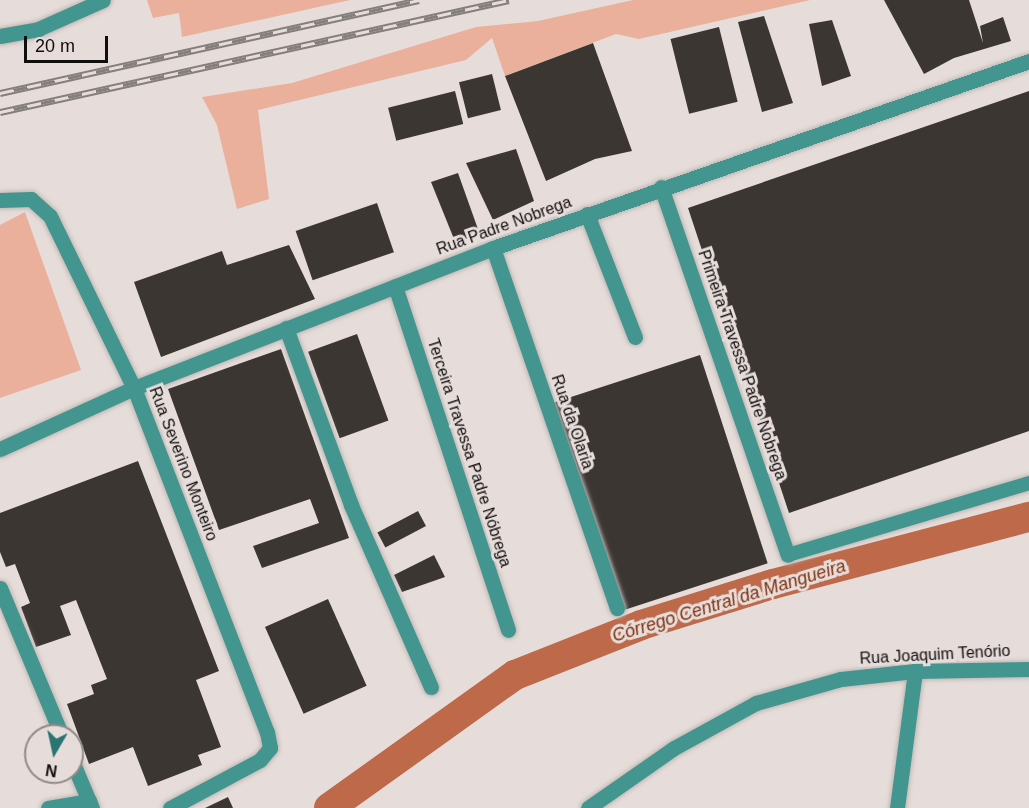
<!DOCTYPE html>
<html>
<head>
<meta charset="utf-8">
<style>
	body { margin:0 }
	#map { position:relative; width:1029px; height:808px; overflow:hidden; background:#e6ddda; font-family:Helvetica,sans-serif }
	div>[style] { position:absolute }
	.green>* { inset:0; background:#eab09c }
	.canal>* { height:30px; margin:-15px; padding:0 15px; transform-origin:15px; border-radius:15px; background:#bd694a }
	.building>* { inset:0; background:#3c3633; transform-origin:0 0 }
	.roads { filter:drop-shadow(0 0 2px #c0b8b5) drop-shadow(0 0 2px #c0b8b5) }
	.service>* { height:14px; margin:-7px; padding:0 7px; transform-origin:7px; border-radius:7px; background:#439590 }
	.minor>* { height:15px; margin:-7.5px; padding:0 7.5px; transform-origin:7.5px; border-radius:7.5px; background:#439590 }
	.tertiary>* { height:15px; margin:-7.5px; padding:0 7.5px; transform-origin:7.5px; border-radius:7.5px; background:#439590 }
	.rail>* { height:7px; margin-top:-3.5px; transform-origin:0; background:repeating-linear-gradient(90deg,#e6ddda 0 14px,#847e7c 0 28px); box-sizing:border-box; border-block:2px solid #847e7c }
	span { translate:-50% -50%; white-space:nowrap; text-align:center; line-height:1.15; -webkit-text-stroke:6px #e6ddda; paint-order:stroke }
	.street-label { font-size:16px; color:#110e0e }
	.water-label { font-size:18px; color:#803110; font-style:italic }
	.north { position:absolute; left:24px; top:724px; width:60px; height:60px; box-sizing:border-box; background:#e6ddda; border:2px solid #918a88; border-radius:50%; rotate:189deg; font-size:16px; font-weight:700; line-height:24px; text-align:center; color:#110e0e }
	.north::after { content:''; display:block; margin:auto; width:21px; height:27px; background:#2a7471; clip-path:polygon(50% 0,100% 100%,50% 72%,0 100%) }
	.scale { position:absolute; left:24px; top:36px; width:84px; height:27px; box-sizing:border-box; border:3px solid #110e0e; border-top:0; padding-left:8px; font-size:18px; line-height:21px; white-space:nowrap; color:#110e0e; -webkit-text-stroke:4px #e6ddda; paint-order:stroke }
</style>
</head>
<body>
<div id="map">
	<div class="green">
		<div style="clip-path:polygon(147px 0,350px 0,182px 37px,179px 13px,153px 18px)"></div>
		<div style="clip-path:polygon(633px 0,810px 0,639px 39px,616px 34px,505px 76px,492px 38px,466px 60px,258px 110px,269px 199px,237px 209px,217px 125px,202px 97px,292px 83px,476px 27px,538px 21px)"></div>
		<div style="clip-path:polygon(25px 212px,81px 370px,0 398px,0 225px)"></div>
	</div>
	<div class="canal">
		<div style="left:329px;top:808px;width:229px;rotate:-35.6deg"></div>
		<div style="left:515px;top:675px;width:136px;rotate:-21.6deg"></div>
		<div style="left:641px;top:625px;width:138px;rotate:-17.3deg"></div>
		<div style="left:773px;top:584px;width:265px;rotate:-14.7deg"></div>
	</div>
	<div class="building">
		<div style="clip-path:polygon(884px 0,969px 0,983px 43px,980px 26px,1003px 17px,1011px 41px,954px 58px,924px 74px)"></div>
		<div style="clip-path:polygon(764px 16px,793px 103px,762px 112px,738px 22px)"></div>
		<div style="clip-path:polygon(832px 20px,851px 76px,822px 86px,809px 24px)"></div>
		<div style="left:719px;top:27px;width:77px;height:50px;rotate:76deg"></div>
		<div style="clip-path:polygon(593px 43px,632px 151px,595px 159px,546px 181px,505px 76px)"></div>
		<div style="left:492px;top:74px;width:37px;height:34px;rotate:76deg"></div>
		<div style="left:455px;top:91px;width:34px;height:69px;rotate:76deg"></div>
		<div style="clip-path:polygon(1029px 91px,1029px 431px,789px 513px,688px 208px)"></div>
		<div style="clip-path:polygon(516px 149px,534px 201px,493px 220px,466px 163px)"></div>
		<div style="clip-path:polygon(458px 173px,479px 232px,456px 244px,431px 182px)"></div>
		<div style="left:377px;top:203px;width:52px;height:86px;rotate:71deg"></div>
		<div style="clip-path:polygon(289px 245px,315px 299px,161px 357px,134px 282px,222px 251px,227px 265px)"></div>
		<div style="left:357px;top:334px;width:92px;height:52px;rotate:70deg"></div>
		<div style="clip-path:polygon(281px 349px,349px 538px,262px 568px,253px 546px,319px 523px,310px 499px,219px 530px,168px 389px)"></div>
		<div style="left:700px;top:355px;width:219px;height:155px;rotate:72deg"></div>
		<div style="clip-path:polygon(138px 461px,219px 671px,196px 680px,221px 747px,198px 755px,202px 765px,148px 786px,133px 747px,89px 764px,67px 704px,94px 694px,91px 685px,107px 679px,76px 600px,60px 606px,71px 635px,36px 647px,21px 607px,30px 603px,15px 564px,6px 567px,0 552px,0 513px)"></div>
		<div style="left:418px;top:511px;width:17px;height:46px;rotate:62deg"></div>
		<div style="clip-path:polygon(434px 555px,445px 577px,402px 592px,394px 575px)"></div>
		<div style="left:328px;top:599px;width:95px;height:69px;rotate:66deg"></div>
		<div style="clip-path:polygon(228px 797px,233px 808px,205px 808px)"></div>
	</div>
	<div class="roads">
		<div class="service">
			<div style="left:788px;top:555px;width:252px;rotate:-16.6deg"></div>
		</div>
		<div class="minor">
			<div style="left:661px;top:187px;width:389px;rotate:71deg"></div>
			<div style="left:0;top:200px;width:31px;rotate:-2deg"></div>
			<div style="left:31px;top:199px;width:25px;rotate:42deg"></div>
			<div style="left:50px;top:216px;width:191px;rotate:64deg"></div>
			<div style="left:134px;top:388px;width:369px;rotate:68.9deg"></div>
			<div style="left:267px;top:732px;width:16px;rotate:79deg"></div>
			<div style="left:270px;top:748px;width:16px;rotate:130deg"></div>
			<div style="left:260px;top:760px;width:102px;rotate:151.9deg"></div>
			<div style="left:587px;top:214px;width:132px;rotate:68.7deg"></div>
			<div style="left:493px;top:248px;width:381px;rotate:71deg"></div>
			<div style="left:395px;top:286px;width:362px;rotate:71.8deg"></div>
			<div style="left:286px;top:328px;width:189px;rotate:69.8deg"></div>
			<div style="left:351px;top:505px;width:199px;rotate:66.3deg"></div>
			<div style="left:0;top:449px;width:147px;rotate:-24.5deg"></div>
			<div style="left:134px;top:388px;width:385px;rotate:-21.3deg"></div>
			<div style="left:493px;top:248px;width:568px;rotate:-19.23deg"></div>
			<div style="left:0;top:588px;width:160px;rotate:67.3deg"></div>
			<div style="left:72px;top:761px;width:43px;rotate:67deg"></div>
			<div style="left:897px;top:808px;width:138px;rotate:-82.5deg"></div>
		</div>
		<div class="tertiary">
			<div style="left:0;top:36px;width:39px;rotate:-10deg"></div>
			<div style="left:38px;top:29px;width:71px;rotate:-24deg"></div>
			<div style="left:48px;top:808px;width:42px;rotate:-9.7deg"></div>
			<div style="left:89px;top:801px;width:8px;rotate:67deg"></div>
			<div style="left:588px;top:808px;width:105px;rotate:-34.9deg"></div>
			<div style="left:674px;top:748px;width:94px;rotate:-28.8deg"></div>
			<div style="left:756px;top:703px;width:88px;rotate:-15.8deg"></div>
			<div style="left:841px;top:679px;width:74px;rotate:-6.2deg"></div>
			<div style="left:915px;top:671px;width:114px;rotate:-1deg"></div>
		</div>
	</div>
	<div class="rail">
		<div style="left:0;top:93px;width:429px;rotate:-12.5deg"></div>
		<div style="left:0;top:112px;width:521px;rotate:-12.41deg"></div>
	</div>
	<div class="street-label">
		<span style="left:504px;top:226px;rotate:-20deg">Rua Padre Nobrega</span>
		<span style="left:742px;top:365px;rotate:71deg">Primeira Travessa Padre Nobrega</span>
		<span style="left:572px;top:422px;rotate:71deg">Rua da Olaria</span>
		<span style="left:469px;top:453px;rotate:72deg">Terceira Travessa Padre Nóbrega</span>
		<span style="left:183px;top:464px;rotate:69deg">Rua Severino Monteiro</span>
		<span style="left:935px;top:655px;rotate:-3deg">Rua Joaquim Tenório</span>
	</div>
	<div class="water-label">
		<span style="left:729px;top:601px;rotate:-17deg">Córrego Central da Mangueira</span>
	</div>
	<div class="north">N</div>
	<div class="scale">20 m</div>
</div>
</body>
</html>
